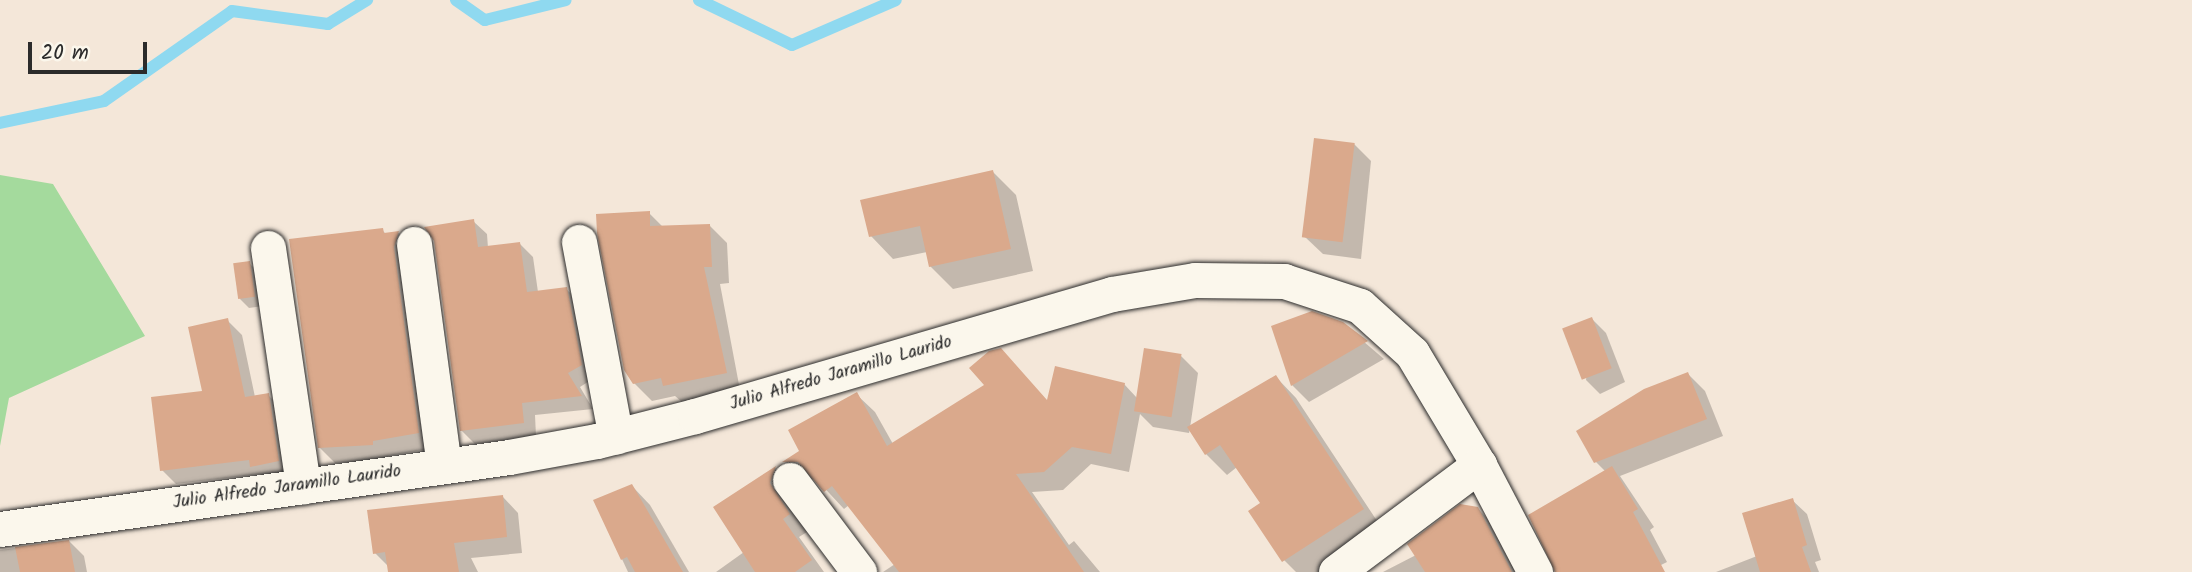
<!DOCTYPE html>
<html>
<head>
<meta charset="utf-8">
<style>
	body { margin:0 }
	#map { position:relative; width:2192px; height:572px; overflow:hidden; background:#f4e7d9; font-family:Kalam,sans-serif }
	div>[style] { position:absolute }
	.green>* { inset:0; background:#a4da9d }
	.shadow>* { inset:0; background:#0003 }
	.stream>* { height:12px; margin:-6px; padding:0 6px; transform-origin:6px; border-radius:6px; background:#8fd9f0 }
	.building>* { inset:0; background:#daa98c; transform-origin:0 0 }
	.roads { filter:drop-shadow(0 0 2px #2b2b2b) drop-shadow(0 0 2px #2b2b2b) }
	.street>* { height:35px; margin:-17.5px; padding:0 17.5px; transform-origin:17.5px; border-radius:17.5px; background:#fbf7ec }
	span { translate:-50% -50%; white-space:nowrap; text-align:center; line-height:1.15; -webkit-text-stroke:5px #fbf7ec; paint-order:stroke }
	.street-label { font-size:18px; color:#2b2b2b }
	.scale { position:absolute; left:28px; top:42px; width:119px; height:32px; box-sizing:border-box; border:4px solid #2b2b2b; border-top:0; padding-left:9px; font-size:21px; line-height:24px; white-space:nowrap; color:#2b2b2b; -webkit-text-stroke:5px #fbf7ec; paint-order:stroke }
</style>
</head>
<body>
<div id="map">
	<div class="green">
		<div style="clip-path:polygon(0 175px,53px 184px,145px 336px,9px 398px,0 446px)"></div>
	</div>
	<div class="shadow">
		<div style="clip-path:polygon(1354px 144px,1371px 161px,1361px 259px,1323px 254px,1305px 237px)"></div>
		<div style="clip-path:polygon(993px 172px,1016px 195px,1033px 271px,953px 289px,930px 266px,927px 252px,893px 259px,871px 236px)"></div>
		<div style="clip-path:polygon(649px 213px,663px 227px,710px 226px,727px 243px,729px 283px,720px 284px,740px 390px,682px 402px,675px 396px,652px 401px,634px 383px)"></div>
		<div style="clip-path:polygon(473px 221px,487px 234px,488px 248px,520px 244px,533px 257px,538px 292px,566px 289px,580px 302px,594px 378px,580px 387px,593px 409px,535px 415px,536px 436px,475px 444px,461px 430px)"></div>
		<div style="clip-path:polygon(382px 230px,387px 235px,399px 233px,414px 248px,434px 448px,388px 456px,388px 460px,335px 463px,319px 447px)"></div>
		<div style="clip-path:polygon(249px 263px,258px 272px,263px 306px,249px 308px,240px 299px)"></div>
		<div style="clip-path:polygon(1592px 319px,1606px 333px,1625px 382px,1600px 394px,1586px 380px)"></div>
		<div style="clip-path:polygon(227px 320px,242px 335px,255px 397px,268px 395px,283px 410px,292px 475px,266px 480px,260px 474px,176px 484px,162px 470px,204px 392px)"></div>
		<div style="clip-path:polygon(1342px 323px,1384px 359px,1309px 402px,1292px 385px,1273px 327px)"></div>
		<div style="clip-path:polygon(1000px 350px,1048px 402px,1124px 384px,1137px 398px,1181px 356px,1198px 373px,1190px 428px,1276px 377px,1296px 398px,1383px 530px,1318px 572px,1296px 572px,1279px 555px,1262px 504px,1237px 467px,1227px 475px,1206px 454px,1190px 429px,1189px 433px,1153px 427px,1140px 414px,1129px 472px,1091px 464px,1063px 490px,1032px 492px,1069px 545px,1074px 541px,1100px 572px,883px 572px,895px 564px,849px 505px,844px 509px,816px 479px,802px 480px,785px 462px,802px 452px,856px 394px,875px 412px,893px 444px,987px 385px)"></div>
		<div style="clip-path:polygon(1688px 374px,1705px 391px,1723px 436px,1620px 476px,1654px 527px,1650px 530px,1667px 562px,1647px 572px,1557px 572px,1605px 471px,1596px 462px)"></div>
		<div style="clip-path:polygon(776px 468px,794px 486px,788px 503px,807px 532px,799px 537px,824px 572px,716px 572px,744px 552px,715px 508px)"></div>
		<div style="clip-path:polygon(632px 486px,650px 505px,689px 572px,628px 572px,595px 501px)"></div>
		<div style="clip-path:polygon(503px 497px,518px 513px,522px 553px,471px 558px,478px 572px,390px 572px,389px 567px,375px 553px)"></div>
		<div style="clip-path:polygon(1792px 500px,1807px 514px,1821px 560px,1815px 562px,1819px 572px,1716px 572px,1757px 556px)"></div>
		<div style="clip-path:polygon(1478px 509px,1496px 527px,1521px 572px,1383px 572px,1416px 555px)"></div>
		<div style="clip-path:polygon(69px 541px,84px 556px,87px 572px,0 572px,0 550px)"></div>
	</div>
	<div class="stream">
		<div style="left:456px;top:0;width:35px;rotate:35deg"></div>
		<div style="left:485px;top:20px;width:83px;rotate:-13.9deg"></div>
		<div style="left:699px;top:0;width:103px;rotate:25.8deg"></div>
		<div style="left:792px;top:45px;width:113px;rotate:-23.4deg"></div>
		<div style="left:0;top:123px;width:106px;rotate:-11.9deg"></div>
		<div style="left:104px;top:101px;width:156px;rotate:-35.1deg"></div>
		<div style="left:232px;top:11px;width:97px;rotate:7.7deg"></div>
		<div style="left:328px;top:24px;width:46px;rotate:-31.6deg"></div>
	</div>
	<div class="building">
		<div style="left:1314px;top:138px;width:41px;height:100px;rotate:7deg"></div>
		<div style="clip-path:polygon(993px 170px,1011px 249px,929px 267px,920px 226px,869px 237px,860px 200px)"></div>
		<div style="clip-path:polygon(650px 211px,650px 226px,710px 224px,712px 267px,704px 267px,727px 373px,663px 386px,661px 378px,633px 384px,624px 370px,597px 233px,596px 214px)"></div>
		<div style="clip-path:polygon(474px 219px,478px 247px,520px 242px,527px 292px,567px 287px,582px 365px,568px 373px,582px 396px,522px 403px,524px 423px,460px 431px,434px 241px,424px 227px)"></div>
		<div style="clip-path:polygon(383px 228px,384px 233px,399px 231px,394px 247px,419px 433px,373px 441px,373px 445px,318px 448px,289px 239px)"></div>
		<div style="left:250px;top:261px;width:36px;height:17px;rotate:82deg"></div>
		<div style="clip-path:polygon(1312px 311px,1343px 322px,1368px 341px,1291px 386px,1271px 326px)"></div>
		<div style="left:1592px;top:317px;width:55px;height:32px;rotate:69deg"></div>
		<div style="clip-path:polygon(228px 318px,245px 397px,269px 393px,279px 461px,250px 467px,249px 460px,160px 471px,151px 397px,202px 391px,188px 327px)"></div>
		<div style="clip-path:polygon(1001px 348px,1047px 400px,1055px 366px,1125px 383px,1111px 454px,1072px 447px,1044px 472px,1016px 474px,1084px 572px,899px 572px,832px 486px,824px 492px,798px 462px,782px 462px,799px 451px,788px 430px,857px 392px,887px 446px,984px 385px,969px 368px,989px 351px)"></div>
		<div style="left:1144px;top:348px;width:38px;height:64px;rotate:9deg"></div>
		<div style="clip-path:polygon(1688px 372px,1707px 419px,1594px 463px,1576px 431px,1644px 389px)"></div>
		<div style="clip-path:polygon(1276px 375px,1364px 509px,1282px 562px,1248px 511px,1260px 503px,1220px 445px,1205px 455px,1187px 427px)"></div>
		<div style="clip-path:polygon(776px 466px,770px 483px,790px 514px,783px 519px,812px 560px,795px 572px,755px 572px,713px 507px)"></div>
		<div style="clip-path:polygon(1612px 466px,1638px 509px,1633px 512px,1665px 572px,1555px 572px,1528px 515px)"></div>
		<div style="clip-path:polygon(632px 484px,683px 572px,635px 572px,627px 557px,621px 560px,593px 500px)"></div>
		<div style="clip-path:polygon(503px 495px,507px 537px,454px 543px,459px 572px,388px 572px,385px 552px,373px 554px,367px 510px)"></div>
		<div style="clip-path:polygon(1793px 498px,1807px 545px,1802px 547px,1811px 572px,1760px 572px,1742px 513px)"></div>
		<div style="clip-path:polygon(1460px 504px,1478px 507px,1512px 572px,1425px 572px,1407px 544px)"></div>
		<div style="clip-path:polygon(69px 540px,75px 572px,20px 572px,15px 547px)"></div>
	</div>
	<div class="roads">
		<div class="street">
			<div style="left:579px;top:242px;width:198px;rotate:79.3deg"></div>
			<div style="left:414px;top:244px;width:223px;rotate:82.3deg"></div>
			<div style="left:268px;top:248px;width:241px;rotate:81.6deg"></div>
			<div style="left:790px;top:480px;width:115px;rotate:53.1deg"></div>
			<div style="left:0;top:529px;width:514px;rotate:-8.05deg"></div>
			<div style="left:509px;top:457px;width:89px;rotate:-10.3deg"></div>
			<div style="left:597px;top:441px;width:101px;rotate:-14.3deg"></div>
			<div style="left:695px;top:416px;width:434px;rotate:-16.3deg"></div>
			<div style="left:1112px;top:294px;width:84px;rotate:-9.6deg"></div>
			<div style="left:1195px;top:280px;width:89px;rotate:0.6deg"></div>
			<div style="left:1284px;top:281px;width:80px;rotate:18.2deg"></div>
			<div style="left:1360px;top:306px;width:70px;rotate:42.1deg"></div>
			<div style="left:1412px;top:353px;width:131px;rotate:59.1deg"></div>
			<div style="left:1479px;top:465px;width:121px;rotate:62.4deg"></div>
			<div style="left:1336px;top:572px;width:179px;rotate:-36.8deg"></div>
		</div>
	</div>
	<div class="street-label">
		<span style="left:841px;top:374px;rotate:-16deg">Julio Alfredo Jaramillo Laurido</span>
		<span style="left:287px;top:488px;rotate:-8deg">Julio Alfredo Jaramillo Laurido</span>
	</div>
	<div class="scale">20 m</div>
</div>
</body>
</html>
